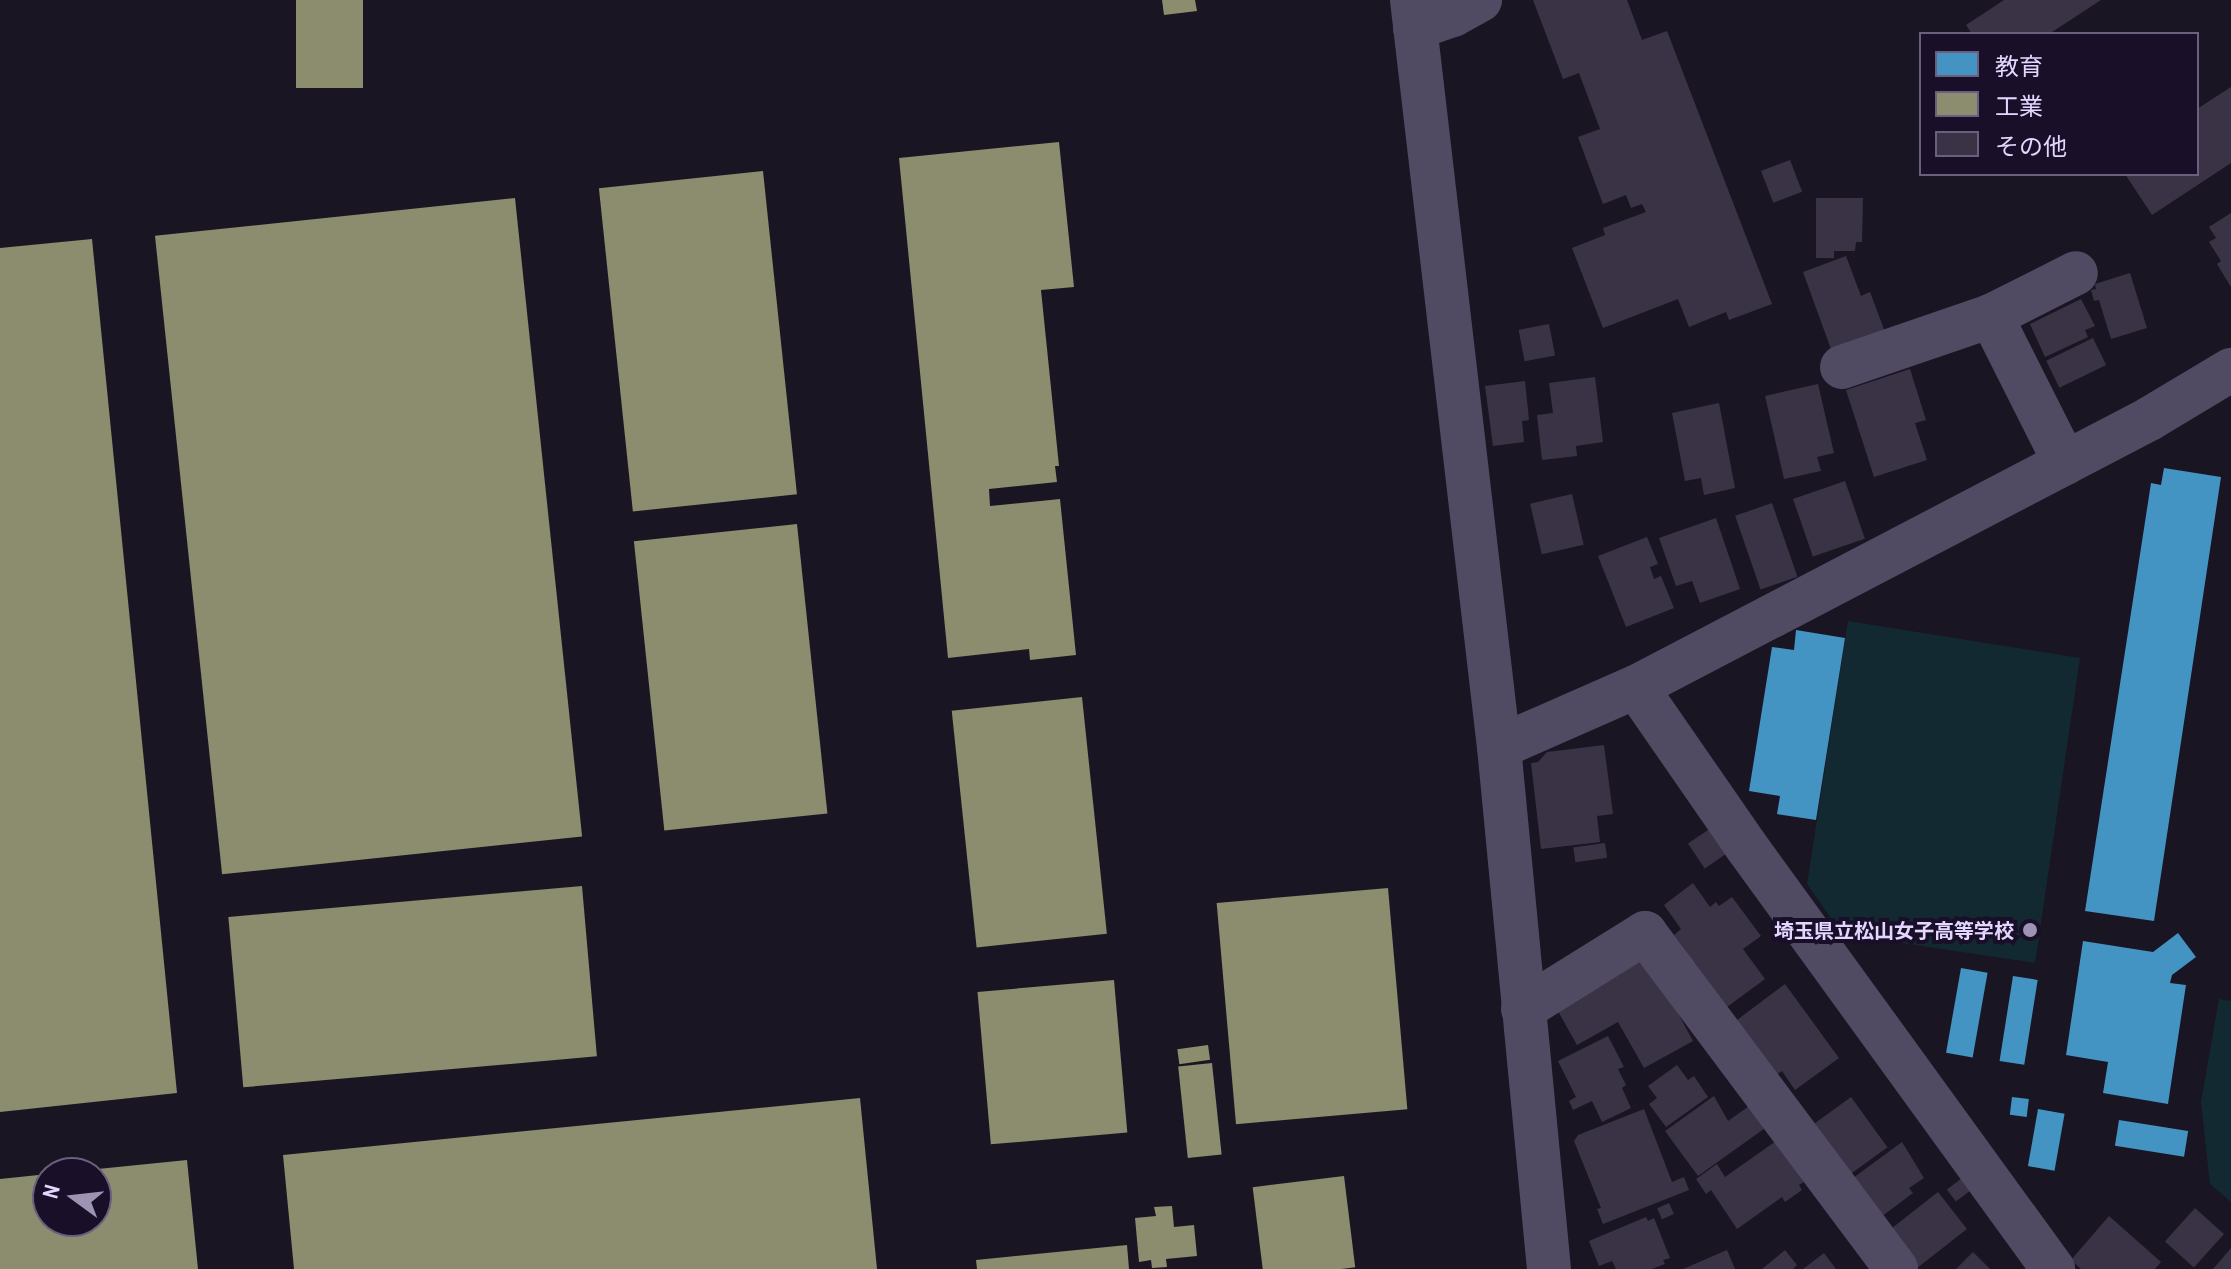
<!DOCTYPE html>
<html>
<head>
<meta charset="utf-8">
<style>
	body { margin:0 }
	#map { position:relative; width:2231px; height:1269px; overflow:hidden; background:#1a1522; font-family:"Archivo Narrow","Noto Sans JP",sans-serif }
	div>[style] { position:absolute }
	.green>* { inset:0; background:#132931 }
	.schools>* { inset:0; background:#4393c3; transform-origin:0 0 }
	.industry>* { inset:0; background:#8c8c6e; transform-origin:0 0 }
	.building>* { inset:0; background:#3a3345; transform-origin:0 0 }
	.minor>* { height:44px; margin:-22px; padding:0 22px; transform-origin:22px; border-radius:22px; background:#504a63 }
	.dots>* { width:22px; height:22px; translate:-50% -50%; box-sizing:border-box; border:4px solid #190f28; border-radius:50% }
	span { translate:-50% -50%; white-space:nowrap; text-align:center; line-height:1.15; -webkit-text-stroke:8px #190f28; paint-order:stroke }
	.poi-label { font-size:20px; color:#e4d7ff; font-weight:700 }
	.right { translate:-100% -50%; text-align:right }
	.legend { position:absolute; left:1919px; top:32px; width:280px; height:144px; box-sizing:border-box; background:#190f28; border:2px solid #6a5f7e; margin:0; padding:10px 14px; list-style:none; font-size:24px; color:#e4d7ff }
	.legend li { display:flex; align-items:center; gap:16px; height:40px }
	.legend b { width:40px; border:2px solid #6a5f7e }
	.north { position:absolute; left:32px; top:1157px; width:80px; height:80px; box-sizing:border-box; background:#190f28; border:2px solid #6a5f7e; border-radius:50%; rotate:285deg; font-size:22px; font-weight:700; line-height:32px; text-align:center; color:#e4d7ff }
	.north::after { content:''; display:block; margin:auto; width:28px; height:36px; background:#9d93b2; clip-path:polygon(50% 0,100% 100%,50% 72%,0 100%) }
</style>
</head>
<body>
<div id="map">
	<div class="green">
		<div style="clip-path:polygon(1848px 621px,2080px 658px,2035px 963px,1842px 934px,1807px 884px)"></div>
		<div style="clip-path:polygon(2219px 999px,2231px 1001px,2231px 1202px,2210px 1184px,2201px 1102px)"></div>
	</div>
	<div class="schools">
		<div style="clip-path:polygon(2164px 468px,2221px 477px,2154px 921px,2085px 911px,2151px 483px,2161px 485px)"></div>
		<div style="clip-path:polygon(1796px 630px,1845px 638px,1816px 820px,1777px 814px,1780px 796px,1749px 791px,1772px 647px,1794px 650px)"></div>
		<div style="clip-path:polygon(2178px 933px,2196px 957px,2172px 975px,2170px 983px,2186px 985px,2168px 1104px,2103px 1093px,2108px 1062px,2066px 1055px,2083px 941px,2153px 952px)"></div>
		<div style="left:1961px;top:968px;width:27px;height:86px;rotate:10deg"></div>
		<div style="left:2013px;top:976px;width:25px;height:86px;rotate:9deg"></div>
		<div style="left:2012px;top:1097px;width:17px;height:18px;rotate:7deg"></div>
		<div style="left:2038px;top:1109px;width:27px;height:58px;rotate:10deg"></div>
		<div style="left:2119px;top:1120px;width:70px;height:26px;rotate:9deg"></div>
	</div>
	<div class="industry">
		<div style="left:296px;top:0;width:67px;height:88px"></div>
		<div style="clip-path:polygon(1162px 0,1195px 0,1197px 11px,1164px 15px)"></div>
		<div style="clip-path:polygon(1059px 142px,1074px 287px,1041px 290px,1059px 466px,1055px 466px,1057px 482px,989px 489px,990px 506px,1060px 499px,1076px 655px,1030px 660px,1029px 649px,948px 658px,899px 158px)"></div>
		<div style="left:763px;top:171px;width:325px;height:165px;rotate:84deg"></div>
		<div style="left:515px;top:198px;width:642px;height:362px;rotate:84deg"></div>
		<div style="clip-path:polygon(92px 239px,177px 1093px,0 1112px,0 248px)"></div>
		<div style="left:797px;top:524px;width:291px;height:164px;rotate:84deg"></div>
		<div style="left:1082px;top:697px;width:238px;height:131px;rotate:84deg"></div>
		<div style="left:582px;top:886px;width:171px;height:355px;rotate:85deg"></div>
		<div style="left:1388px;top:888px;width:222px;height:172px;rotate:85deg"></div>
		<div style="left:1114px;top:980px;width:153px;height:137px;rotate:85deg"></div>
		<div style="left:1208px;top:1045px;width:15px;height:31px;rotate:82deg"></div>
		<div style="left:1212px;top:1063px;width:92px;height:34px;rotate:84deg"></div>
		<div style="clip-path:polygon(860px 1098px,877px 1269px,294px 1269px,283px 1155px)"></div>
		<div style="clip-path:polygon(187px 1160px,198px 1269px,0 1269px,0 1179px,48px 1174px,48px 1221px,96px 1221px,96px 1173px,78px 1171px)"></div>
		<div style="left:1344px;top:1176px;width:92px;height:92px;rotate:83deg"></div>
		<div style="clip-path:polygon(1172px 1206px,1174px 1227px,1194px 1225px,1197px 1256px,1166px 1259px,1167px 1267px,1152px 1268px,1151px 1260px,1139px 1262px,1135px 1218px,1156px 1216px,1154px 1207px)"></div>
		<div style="clip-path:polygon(1127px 1245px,1129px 1269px,977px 1269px,976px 1260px)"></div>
	</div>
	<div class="building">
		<div style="clip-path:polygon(1533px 0,1627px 0,1642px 40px,1667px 31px,1772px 304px,1729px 320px,1726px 312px,1689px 327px,1678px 299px,1603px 328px,1572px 248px,1605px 235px,1603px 228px,1646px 212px,1642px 204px,1631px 208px,1626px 195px,1603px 204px,1578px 137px,1600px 129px,1579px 73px,1563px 79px)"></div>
		<div style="clip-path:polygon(2004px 0,2101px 0,2049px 34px,1972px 34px,1966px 25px)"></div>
		<div style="clip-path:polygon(2231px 87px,2231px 163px,2152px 215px,2125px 174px,2197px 174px,2197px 109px)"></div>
		<div style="left:1790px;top:160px;width:34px;height:31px;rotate:69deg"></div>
		<div style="clip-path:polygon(1816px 198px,1863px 198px,1862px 242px,1856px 242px,1855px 251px,1834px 251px,1834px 258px,1816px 258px)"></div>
		<div style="clip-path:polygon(2231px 213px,2231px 287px,2217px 264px,2221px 261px,2209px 242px,2216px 238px,2209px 227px)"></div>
		<div style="clip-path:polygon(1846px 256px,1861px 296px,1870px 292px,1885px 332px,1832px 352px,1803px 272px)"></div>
		<div style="clip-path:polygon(2130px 273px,2147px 328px,2111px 339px,2099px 300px,2094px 301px,2091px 290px,2096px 289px,2095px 284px)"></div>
		<div style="clip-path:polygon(2081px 299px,2095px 326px,2085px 330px,2088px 337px,2045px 357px,2030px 324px)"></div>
		<div style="left:1549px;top:324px;width:32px;height:31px;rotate:79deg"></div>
		<div style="left:2093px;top:338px;width:30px;height:52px;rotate:64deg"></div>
		<div style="clip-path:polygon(1910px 369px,1926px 420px,1915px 423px,1927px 460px,1874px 477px,1846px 390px)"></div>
		<div style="clip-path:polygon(1595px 377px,1603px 442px,1576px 446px,1577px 456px,1542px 460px,1537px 415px,1553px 413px,1549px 383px)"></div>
		<div style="clip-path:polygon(1525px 381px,1529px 420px,1522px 421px,1524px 442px,1493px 446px,1485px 386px)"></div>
		<div style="clip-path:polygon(1818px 384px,1834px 453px,1817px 457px,1821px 471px,1784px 479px,1765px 396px)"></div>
		<div style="clip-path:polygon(1719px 403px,1735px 488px,1704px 495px,1701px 478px,1685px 481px,1672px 413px)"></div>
		<div style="left:1845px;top:481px;width:61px;height:55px;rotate:71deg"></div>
		<div style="left:1572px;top:494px;width:52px;height:43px;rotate:77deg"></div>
		<div style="left:1772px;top:503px;width:78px;height:39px;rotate:71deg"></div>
		<div style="clip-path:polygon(1716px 518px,1740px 589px,1700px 603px,1692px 581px,1676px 586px,1659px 538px)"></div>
		<div style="clip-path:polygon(1647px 537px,1658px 564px,1650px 567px,1654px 579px,1661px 576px,1674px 608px,1626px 627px,1598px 556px)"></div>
		<div style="clip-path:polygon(1604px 745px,1613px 814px,1597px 816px,1600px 842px,1541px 849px,1531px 763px,1538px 762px,1547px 752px)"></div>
		<div style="left:1717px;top:824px;width:30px;height:35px;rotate:56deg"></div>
		<div style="left:1605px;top:843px;width:15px;height:32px;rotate:82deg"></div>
		<div style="clip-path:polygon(1693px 883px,1710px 907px,1716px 902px,1719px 906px,1732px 897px,1761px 936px,1743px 949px,1765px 979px,1727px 1007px,1695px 963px,1690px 967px,1681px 954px,1686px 951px,1674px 935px,1681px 929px,1664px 905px)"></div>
		<div style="clip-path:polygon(1645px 953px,1693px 1041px,1644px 1068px,1618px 1022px,1577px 1045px,1554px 1004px)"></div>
		<div style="clip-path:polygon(1785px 984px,1839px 1058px,1795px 1090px,1782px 1071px,1772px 1078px,1733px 1023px)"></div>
		<div style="clip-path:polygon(1608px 1036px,1624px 1067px,1618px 1069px,1626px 1085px,1622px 1088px,1631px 1108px,1602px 1122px,1592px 1101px,1573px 1110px,1569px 1101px,1576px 1097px,1558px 1061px)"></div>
		<div style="clip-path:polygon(1677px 1065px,1688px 1080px,1694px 1076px,1708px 1097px,1666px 1127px,1649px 1104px,1657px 1098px,1648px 1086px)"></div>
		<div style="clip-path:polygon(1714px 1096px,1728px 1121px,1759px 1099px,1775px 1121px,1698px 1176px,1665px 1131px)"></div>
		<div style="left:1851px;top:1097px;width:62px;height:49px;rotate:54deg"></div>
		<div style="clip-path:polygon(1644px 1109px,1672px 1182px,1684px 1177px,1689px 1190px,1603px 1224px,1597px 1209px,1601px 1208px,1574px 1141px,1578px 1135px)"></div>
		<div style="clip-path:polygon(1776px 1141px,1804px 1182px,1799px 1185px,1802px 1190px,1785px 1202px,1782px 1197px,1737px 1229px,1711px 1190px,1706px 1194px,1696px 1179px,1717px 1164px,1725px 1177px)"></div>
		<div style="clip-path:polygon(1902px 1142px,1924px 1178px,1909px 1188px,1913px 1193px,1877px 1220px,1849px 1181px)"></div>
		<div style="left:1970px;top:1172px;width:15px;height:29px;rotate:53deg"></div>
		<div style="left:1938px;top:1192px;width:47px;height:66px;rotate:52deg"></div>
		<div style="left:1669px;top:1203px;width:12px;height:13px;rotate:66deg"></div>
		<div style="left:2195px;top:1208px;width:39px;height:45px;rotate:42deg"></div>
		<div style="clip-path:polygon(2109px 1216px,2161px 1262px,2155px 1269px,2081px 1269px,2071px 1260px)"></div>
		<div style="clip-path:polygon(1646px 1217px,1648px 1221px,1654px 1218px,1670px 1258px,1663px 1260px,1665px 1264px,1652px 1269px,1616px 1269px,1612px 1261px,1599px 1266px,1589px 1241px)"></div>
		<div style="clip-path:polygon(2231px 1248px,2231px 1269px,2213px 1269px)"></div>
		<div style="clip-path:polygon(1727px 1250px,1735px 1269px,1683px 1269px)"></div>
		<div style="clip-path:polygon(1785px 1250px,1797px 1265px,1793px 1269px,1762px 1269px)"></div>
		<div style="clip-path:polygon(1973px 1252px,1990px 1269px,1956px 1269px)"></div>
		<div style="clip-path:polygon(1824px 1253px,1836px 1269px,1803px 1269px)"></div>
	</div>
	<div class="minor">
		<div style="left:1412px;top:0;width:752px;rotate:83.36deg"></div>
		<div style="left:1499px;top:747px;width:524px;rotate:84.53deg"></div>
		<div style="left:1415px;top:28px;width:40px;rotate:-18.9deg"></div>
		<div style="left:1453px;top:15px;width:31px;rotate:-29deg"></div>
		<div style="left:1842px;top:367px;width:157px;rotate:-18.9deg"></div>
		<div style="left:2065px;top:463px;width:165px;rotate:-116.7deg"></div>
		<div style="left:1991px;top:316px;width:95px;rotate:-26.8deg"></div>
		<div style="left:1636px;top:687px;width:193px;rotate:55.3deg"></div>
		<div style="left:1746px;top:846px;width:523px;rotate:54.03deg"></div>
		<div style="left:1499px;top:747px;width:150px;rotate:-23.7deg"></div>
		<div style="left:1636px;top:687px;width:579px;rotate:-27.58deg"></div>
		<div style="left:2149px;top:419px;width:96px;rotate:-30.9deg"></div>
		<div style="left:1523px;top:1009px;width:144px;rotate:-31.9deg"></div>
		<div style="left:1645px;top:933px;width:419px;rotate:53.2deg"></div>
	</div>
	<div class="dots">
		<div style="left:2030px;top:930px;background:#9d93b2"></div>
	</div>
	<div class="poi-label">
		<span class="right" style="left:2014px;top:930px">埼玉県立松山女子高等学校</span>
	</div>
	<ul class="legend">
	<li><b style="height:22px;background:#4393c3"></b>教育</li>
	<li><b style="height:22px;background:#8c8c6e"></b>工業</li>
	<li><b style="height:22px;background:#3a3345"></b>その他</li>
	</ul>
	<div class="north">N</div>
</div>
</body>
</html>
